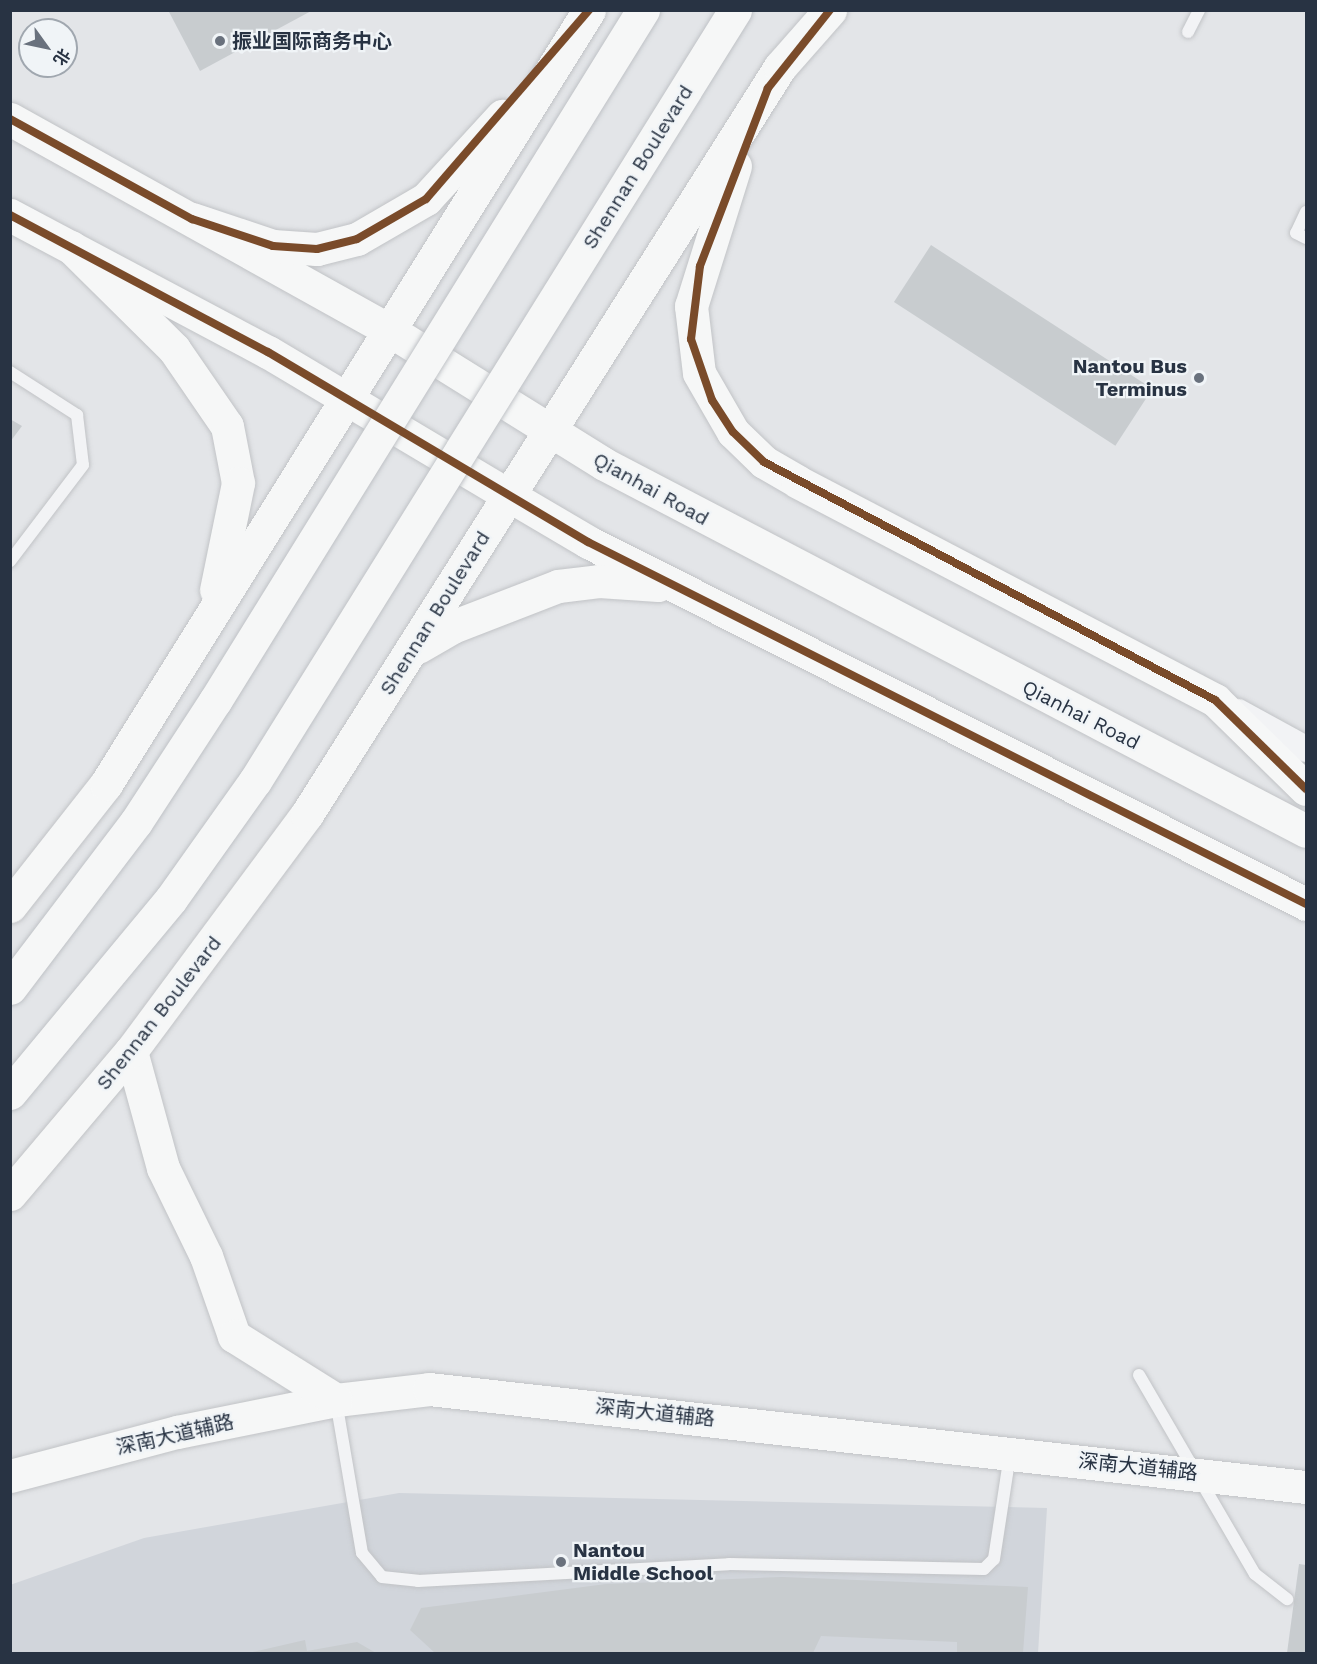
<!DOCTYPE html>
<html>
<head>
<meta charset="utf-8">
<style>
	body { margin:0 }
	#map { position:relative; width:1317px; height:1664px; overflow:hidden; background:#e3e5e8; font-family:"Work Sans","Noto Sans SC",sans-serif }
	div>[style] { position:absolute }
	.built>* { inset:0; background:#d1d5db }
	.building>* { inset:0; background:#c8cccf; transform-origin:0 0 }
	.roads { filter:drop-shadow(0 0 2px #c1c3c6) drop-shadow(0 0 2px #c1c3c6) }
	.lane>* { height:12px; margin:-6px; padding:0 6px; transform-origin:6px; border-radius:6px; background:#f2f3f5 }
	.street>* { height:26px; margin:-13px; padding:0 13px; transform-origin:13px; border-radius:13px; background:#f2f3f5 }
	.secondary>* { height:33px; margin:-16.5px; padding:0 16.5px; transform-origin:16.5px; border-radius:16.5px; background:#f6f7f7 }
	.primary>* { height:33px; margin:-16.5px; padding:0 16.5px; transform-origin:16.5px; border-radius:16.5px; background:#f6f7f7 }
	.bridges { filter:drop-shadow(0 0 2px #bfc2c6) drop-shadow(0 0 2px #bfc2c6) }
	.primary-bridge>* { height:33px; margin:-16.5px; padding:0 16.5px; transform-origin:16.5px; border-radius:16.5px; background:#f6f7f7 }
	.bus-1>* { height:8px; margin:-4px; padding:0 4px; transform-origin:4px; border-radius:4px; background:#7a4b2a }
	.dots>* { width:16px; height:16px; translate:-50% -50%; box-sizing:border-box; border:3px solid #f0f4f7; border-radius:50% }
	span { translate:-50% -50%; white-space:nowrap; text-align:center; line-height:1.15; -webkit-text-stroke:4.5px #f0f4f7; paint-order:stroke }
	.poi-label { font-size:20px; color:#283343; font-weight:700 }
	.left { translate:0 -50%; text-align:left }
	.right { translate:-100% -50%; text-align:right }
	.street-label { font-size:20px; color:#283343 }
	.frame { position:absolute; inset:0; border:12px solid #283343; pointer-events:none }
	.north { position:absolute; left:18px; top:18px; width:60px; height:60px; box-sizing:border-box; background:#f0f4f7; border:2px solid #a0a7af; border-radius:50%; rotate:123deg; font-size:16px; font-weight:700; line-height:24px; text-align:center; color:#283343 }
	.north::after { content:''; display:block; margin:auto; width:21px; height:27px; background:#69717d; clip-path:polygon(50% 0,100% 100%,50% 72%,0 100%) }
</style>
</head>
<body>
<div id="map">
	<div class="built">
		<div style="clip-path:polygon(399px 1493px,1047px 1508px,1038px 1653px,11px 1653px,10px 1585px,144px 1538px)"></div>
	</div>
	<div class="building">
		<div style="clip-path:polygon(168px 10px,313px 10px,200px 71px)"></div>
		<div style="left:931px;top:245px;width:264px;height:68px;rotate:33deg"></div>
		<div style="clip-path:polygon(10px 419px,22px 426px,10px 442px)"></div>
		<div style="clip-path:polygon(1299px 1564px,1306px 1565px,1306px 1653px,1287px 1653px)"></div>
		<div style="clip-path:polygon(782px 1577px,1028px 1587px,1023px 1653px,957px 1653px,957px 1642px,821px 1636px,813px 1653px,435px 1653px,410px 1630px,421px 1608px,606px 1584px)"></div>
		<div style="clip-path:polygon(305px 1640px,307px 1651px,357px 1642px,376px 1653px,248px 1653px)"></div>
	</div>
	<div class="roads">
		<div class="lane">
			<div style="left:1188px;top:32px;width:25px;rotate:-63deg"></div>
			<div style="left:1306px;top:212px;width:23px;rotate:115deg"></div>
			<div style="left:1296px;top:233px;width:11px;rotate:27deg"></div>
			<div style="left:10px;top:372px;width:80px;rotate:32.7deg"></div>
			<div style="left:77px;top:415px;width:50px;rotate:83.2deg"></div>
			<div style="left:83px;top:465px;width:121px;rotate:127.2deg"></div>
			<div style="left:1139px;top:1375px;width:230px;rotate:59.8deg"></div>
			<div style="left:1255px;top:1574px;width:41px;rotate:38deg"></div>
			<div style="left:336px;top:1401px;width:154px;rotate:80.3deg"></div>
			<div style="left:362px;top:1553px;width:31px;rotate:50deg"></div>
			<div style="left:382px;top:1577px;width:36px;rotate:6deg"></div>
			<div style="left:418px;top:1581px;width:311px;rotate:-3.1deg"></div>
			<div style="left:729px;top:1564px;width:255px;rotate:1.1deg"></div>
			<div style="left:984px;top:1569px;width:14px;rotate:-45deg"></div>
			<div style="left:994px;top:1559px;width:105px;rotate:-81.3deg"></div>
		</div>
		<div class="street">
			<div style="left:1238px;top:712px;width:77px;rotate:28.6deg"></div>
		</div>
		<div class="secondary">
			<div style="left:10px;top:119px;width:434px;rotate:29.1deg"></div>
			<div style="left:10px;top:215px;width:292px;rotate:28deg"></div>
			<div style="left:268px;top:352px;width:282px;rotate:30.8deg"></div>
			<div style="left:10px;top:1476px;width:173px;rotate:-14.8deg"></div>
			<div style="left:177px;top:1432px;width:162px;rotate:-11.4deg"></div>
			<div style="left:336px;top:1400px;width:94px;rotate:-6.7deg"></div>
			<div style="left:429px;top:1389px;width:882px;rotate:6.38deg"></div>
		</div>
		<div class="primary">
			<div style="left:735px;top:166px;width:147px;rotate:107.4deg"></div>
			<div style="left:691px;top:306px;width:67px;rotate:83.2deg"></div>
			<div style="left:699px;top:373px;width:68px;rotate:60deg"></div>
			<div style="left:733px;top:432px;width:43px;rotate:44.1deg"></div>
			<div style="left:764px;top:462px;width:39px;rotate:30deg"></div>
			<div style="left:798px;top:482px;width:471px;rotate:27.6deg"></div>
			<div style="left:1215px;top:700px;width:127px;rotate:44.4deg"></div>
			<div style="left:192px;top:219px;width:85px;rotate:18.4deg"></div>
			<div style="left:273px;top:246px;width:44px;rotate:3.9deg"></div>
			<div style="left:317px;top:249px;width:41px;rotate:-14deg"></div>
			<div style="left:357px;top:239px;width:80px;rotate:-30.1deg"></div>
			<div style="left:426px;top:199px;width:113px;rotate:-47.5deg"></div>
			<div style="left:71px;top:247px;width:145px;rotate:44.7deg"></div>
			<div style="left:174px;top:349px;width:93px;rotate:55.5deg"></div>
			<div style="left:227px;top:426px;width:58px;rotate:79.1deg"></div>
			<div style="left:238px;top:483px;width:109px;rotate:101.6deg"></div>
			<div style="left:389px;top:330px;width:253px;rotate:31.9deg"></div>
			<div style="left:604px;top:464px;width:792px;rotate:27.6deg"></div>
			<div style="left:510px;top:496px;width:91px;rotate:30.5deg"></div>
			<div style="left:588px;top:542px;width:804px;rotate:26.76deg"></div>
			<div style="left:418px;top:647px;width:39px;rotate:-30deg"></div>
			<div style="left:452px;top:627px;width:114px;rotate:-21.1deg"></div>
			<div style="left:558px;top:586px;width:41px;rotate:-7deg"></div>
			<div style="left:599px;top:581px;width:59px;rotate:3.9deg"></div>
			<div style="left:10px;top:906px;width:155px;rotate:-51.8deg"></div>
			<div style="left:106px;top:784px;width:912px;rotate:-58.03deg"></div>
			<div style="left:131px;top:1051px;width:121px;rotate:74.7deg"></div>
			<div style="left:163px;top:1168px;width:98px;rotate:64deg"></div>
			<div style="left:206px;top:1256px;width:85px;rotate:70.7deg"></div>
			<div style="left:234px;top:1336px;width:120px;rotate:32.1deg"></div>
			<div style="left:10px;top:1194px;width:187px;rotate:-49.8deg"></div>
			<div style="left:131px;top:1051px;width:295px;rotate:-53.4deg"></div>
			<div style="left:307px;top:814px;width:884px;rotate:-57.66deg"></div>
			<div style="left:780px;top:67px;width:76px;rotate:-48.7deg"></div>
		</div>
	</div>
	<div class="bridges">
		<div class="primary-bridge">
			<div style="left:10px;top:988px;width:208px;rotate:-52.8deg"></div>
			<div style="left:136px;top:822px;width:145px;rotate:-56.9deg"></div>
			<div style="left:215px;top:701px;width:813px;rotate:-58.23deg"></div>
			<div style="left:10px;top:1093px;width:252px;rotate:-50.3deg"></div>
			<div style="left:171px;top:899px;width:145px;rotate:-54.6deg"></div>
			<div style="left:255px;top:781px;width:908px;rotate:-58.09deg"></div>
		</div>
	</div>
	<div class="bus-1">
		<div style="left:830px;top:10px;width:100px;rotate:128.5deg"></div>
		<div style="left:768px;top:88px;width:191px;rotate:110.9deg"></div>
		<div style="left:700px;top:266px;width:74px;rotate:97deg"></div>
		<div style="left:691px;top:339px;width:65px;rotate:71deg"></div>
		<div style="left:712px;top:400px;width:38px;rotate:57deg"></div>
		<div style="left:733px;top:432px;width:43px;rotate:44.1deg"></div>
		<div style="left:764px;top:462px;width:510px;rotate:27.82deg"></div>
		<div style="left:1215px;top:700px;width:127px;rotate:44.4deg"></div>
		<div style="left:10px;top:119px;width:208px;rotate:28.8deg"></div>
		<div style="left:192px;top:219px;width:85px;rotate:18.4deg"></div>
		<div style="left:273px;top:246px;width:44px;rotate:3.9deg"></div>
		<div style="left:317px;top:249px;width:41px;rotate:-14deg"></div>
		<div style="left:357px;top:239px;width:80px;rotate:-30.1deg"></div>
		<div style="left:426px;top:199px;width:250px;rotate:-49.2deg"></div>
		<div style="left:10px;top:215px;width:292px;rotate:28deg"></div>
		<div style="left:268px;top:352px;width:372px;rotate:30.7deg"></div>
		<div style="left:588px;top:542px;width:804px;rotate:26.76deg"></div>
	</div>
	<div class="dots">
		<div style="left:220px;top:41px;background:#69717d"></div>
		<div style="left:1199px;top:378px;background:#69717d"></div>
		<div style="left:561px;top:1562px;background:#69717d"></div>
	</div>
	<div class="poi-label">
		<span class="left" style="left:232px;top:41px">振业国际商务中心</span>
		<span class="right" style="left:1187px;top:378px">Nantou Bus<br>Terminus</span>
		<span class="left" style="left:573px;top:1562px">Nantou<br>Middle School</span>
	</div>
	<div class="street-label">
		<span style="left:638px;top:167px;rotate:-58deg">Shennan Boulevard</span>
		<span style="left:651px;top:489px;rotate:29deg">Qianhai Road</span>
		<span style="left:435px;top:613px;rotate:-58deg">Shennan Boulevard</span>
		<span style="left:1081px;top:715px;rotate:27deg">Qianhai Road</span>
		<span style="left:159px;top:1013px;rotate:-52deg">Shennan Boulevard</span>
		<span style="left:655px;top:1413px;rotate:6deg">深南大道辅路</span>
		<span style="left:175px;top:1435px;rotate:-13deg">深南大道辅路</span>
		<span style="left:1138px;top:1467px;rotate:6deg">深南大道辅路</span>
	</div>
	<div class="frame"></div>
	<div class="north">北</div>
</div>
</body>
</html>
